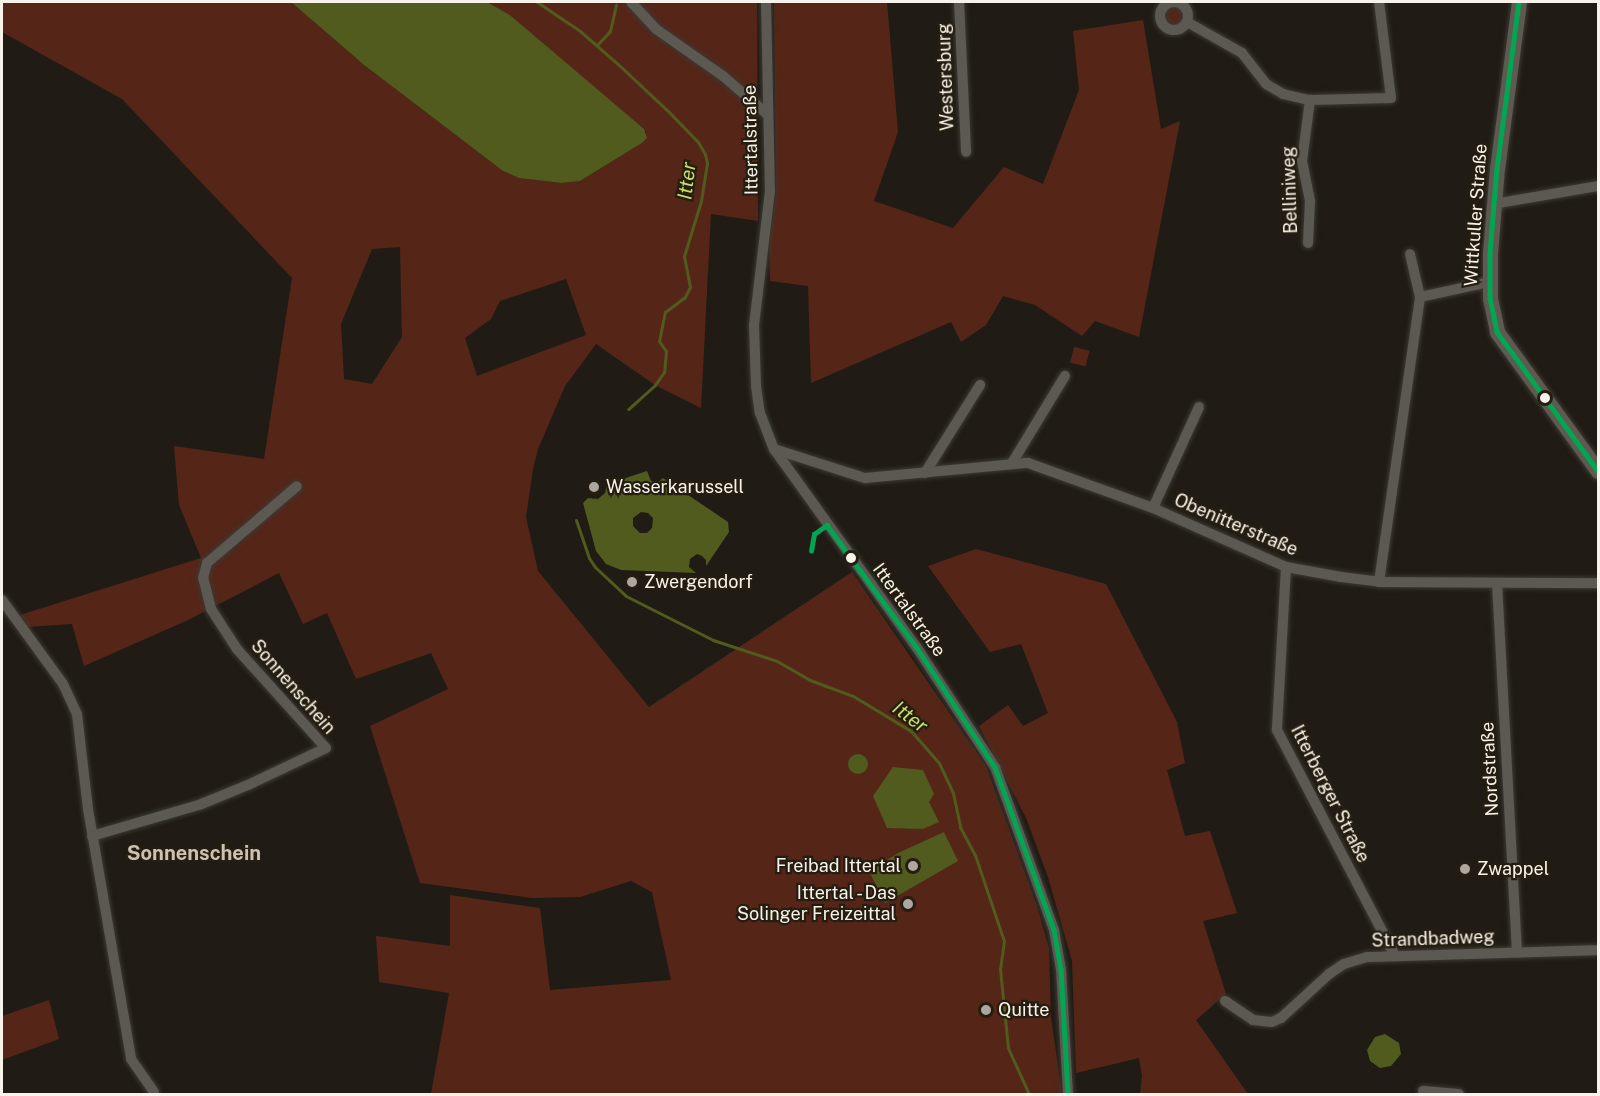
<!DOCTYPE html>
<html>
<head>
<meta charset="utf-8">
<style>
	body { margin:0 }
	#map { position:relative; width:1600px; height:1096px; overflow:hidden; background:#201c15; font-family:"Public Sans",sans-serif }
	div>[style] { position:absolute }
	.green>* { inset:0; background:#552618; transform-origin:0 0 }
	.round { border-radius:50% }
	.water>* { inset:0; background:#505b1d }
	.stream>* { height:3px; margin:-1.5px; padding:0 1.5px; transform-origin:1.5px; border-radius:1.5px; background:#505b1d }
	.roads { filter:drop-shadow(0 0 2px #3c3934) drop-shadow(0 0 2px #3c3934) }
	.street>* { height:10px; margin:-5px; padding:0 5px; transform-origin:5px; border-radius:5px; background:#5c5852 }
	.street>.ring { margin:-5px; padding:0; box-sizing:content-box; background:none; border:10px solid #5c5852; border-radius:50% }
	.secondary>* { height:15px; margin:-7.5px; padding:0 7.5px; transform-origin:7.5px; border-radius:7.5px; background:#5f5a50 }
	.bus-1>* { height:4.5px; margin:-2.25px; padding:0 2.25px; transform-origin:2.25px; border-radius:2.25px; background:#00a651 }
	.dots>* { width:16px; height:16px; translate:-50% -50%; box-sizing:border-box; border:3px solid #251d10; border-radius:50% }
	span { translate:-50% -50%; white-space:nowrap; text-align:center; line-height:1.15; -webkit-text-stroke:4.5px #251d10; paint-order:stroke }
	.street-label { font-size:18px; color:#f8f3ea }
	.poi-label { font-size:18px; color:#f8f3ea }
	.left { translate:0 -50%; text-align:left }
	.right { translate:-100% -50%; text-align:right }
	.water-label { font-size:20px; color:#c6dd69; font-style:italic }
	.neighbourhood-label { font-size:20px; color:#cdc2b1; font-weight:700 }
	.frame { position:absolute; inset:0; border:3px solid #f8f3ea; pointer-events:none }
</style>
</head>
<body>
<div id="map">
	<div class="green">
		<div style="clip-path:polygon(evenodd,2px 2px,291px 2px,364px 65px,503px 171px,519px 178px,561px 183px,580px 181px,642px 143px,646px 132px,510px 15px,487px 2px,757px 2px,758px 221px,711px 214px,701px 408px,655px 385px,596px 344px,565px 386px,538px 449px,533px 469px,526px 517px,538px 571px,649px 707px,852px 572px,986px 766px,1037px 906px,1049px 948px,1051px 1017px,1062px 1094px,431px 1094px,449px 993px,379px 982px,376px 936px,450px 946px,450px 895px,540px 908px,550px 990px,671px 980px,652px 892px,631px 881px,580px 897px,532px 898px,420px 883px,370px 726px,448px 689px,431px 653px,356px 679px,327px 613px,303px 624px,279px 573px,188px 620px,84px 666px,72px 624px,26px 627px,20px 615px,201px 558px,179px 505px,174px 446px,264px 459px,292px 278px,122px 99px,2px 32px,2px 2px,400px 247px,402px 337px,372px 384px,344px 379px,341px 324px,372px 249px,400px 247px,2px 2px,566px 279px,586px 335px,477px 376px,465px 338px,491px 319px,500px 301px,566px 279px)"></div>
		<div style="clip-path:polygon(774px 2px,887px 2px,898px 132px,874px 201px,953px 228px,1004px 167px,1043px 184px,1079px 90px,1073px 31px,1143px 20px,1161px 129px,1180px 121px,1139px 337px,1095px 321px,1082px 336px,1035px 305px,1003px 296px,986px 325px,961px 342px,951px 322px,811px 383px,808px 286px,770px 281px,769px 244px,776px 192px)"></div>
		<div class="round" style="left:1163px;top:7px;width:20px;height:20px"></div>
		<div style="left:1074px;top:347px;width:16px;height:16px;rotate:14deg"></div>
		<div style="clip-path:polygon(976px 549px,1106px 584px,1177px 722px,1185px 763px,1167px 770px,1185px 836px,1210px 831px,1237px 913px,1203px 921px,1226px 994px,1196px 1020px,1248px 1094px,1140px 1094px,1142px 1076px,1139px 1058px,1076px 1073px,1072px 961px,1048px 877px,1026px 818px,979px 726px,1008px 705px,1023px 726px,1048px 713px,1021px 644px,990px 652px,928px 566px)"></div>
		<div style="clip-path:polygon(49px 1000px,59px 1039px,2px 1060px,2px 1016px)"></div>
	</div>
	<div class="water">
		<div style="clip-path:polygon(291px 2px,487px 2px,510px 15px,644px 129px,647px 138px,642px 143px,580px 181px,561px 183px,519px 178px,503px 171px,364px 65px)"></div>
		<div style="clip-path:polygon(evenodd,647px 471px,651px 481px,658px 482px,663px 478px,728px 522px,729px 532px,706px 566px,706px 560px,702px 556px,697px 554px,690px 559px,689px 567px,696px 573px,621px 570px,606px 564px,596px 551px,583px 503px,588px 498px,598px 499px,605px 493px,607px 484px,647px 471px,641px 512px,648px 513px,653px 518px,652px 528px,647px 533px,640px 533px,633px 526px,633px 518px,641px 512px)"></div>
		<div class="round" style="left:848px;top:754px;width:20px;height:20px"></div>
		<div style="clip-path:polygon(893px 767px,923px 770px,934px 794px,929px 802px,939px 822px,923px 829px,887px 828px,873px 796px)"></div>
		<div style="clip-path:polygon(944px 832px,958px 861px,885px 903px,869px 871px,898px 853px)"></div>
		<div style="clip-path:polygon(1385px 1034px,1399px 1043px,1401px 1054px,1391px 1066px,1380px 1068px,1370px 1061px,1367px 1050px,1375px 1037px)"></div>
	</div>
	<div class="stream">
		<div style="left:537px;top:2px;width:52px;rotate:34deg"></div>
		<div style="left:580px;top:31px;width:53px;rotate:41.2deg"></div>
		<div style="left:620px;top:66px;width:67px;rotate:43.2deg"></div>
		<div style="left:669px;top:112px;width:42px;rotate:46deg"></div>
		<div style="left:698px;top:142px;width:14px;rotate:60deg"></div>
		<div style="left:705px;top:154px;width:9px;rotate:77deg"></div>
		<div style="left:707px;top:163px;width:38px;rotate:99deg"></div>
		<div style="left:701px;top:201px;width:58px;rotate:107.2deg"></div>
		<div style="left:684px;top:256px;width:32px;rotate:79deg"></div>
		<div style="left:690px;top:287px;width:11px;rotate:117deg"></div>
		<div style="left:685px;top:297px;width:25px;rotate:143deg"></div>
		<div style="left:665px;top:312px;width:9px;rotate:103deg"></div>
		<div style="left:663px;top:321px;width:20px;rotate:101deg"></div>
		<div style="left:659px;top:341px;width:12px;rotate:55deg"></div>
		<div style="left:666px;top:351px;width:21px;rotate:95deg"></div>
		<div style="left:664px;top:372px;width:16px;rotate:125deg"></div>
		<div style="left:655px;top:385px;width:36px;rotate:138deg"></div>
		<div style="left:597px;top:45px;width:19px;rotate:-47deg"></div>
		<div style="left:610px;top:31px;width:27px;rotate:-77deg"></div>
		<div style="left:576px;top:520px;width:40px;rotate:71.1deg"></div>
		<div style="left:589px;top:558px;width:11px;rotate:56deg"></div>
		<div style="left:595px;top:567px;width:42px;rotate:43.1deg"></div>
		<div style="left:626px;top:596px;width:97px;rotate:26.8deg"></div>
		<div style="left:713px;top:640px;width:67px;rotate:18.2deg"></div>
		<div style="left:777px;top:661px;width:38px;rotate:30deg"></div>
		<div style="left:810px;top:680px;width:46px;rotate:20.4deg"></div>
		<div style="left:853px;top:696px;width:68px;rotate:31.1deg"></div>
		<div style="left:911px;top:731px;width:43px;rotate:48.8deg"></div>
		<div style="left:939px;top:763px;width:33px;rotate:65deg"></div>
		<div style="left:953px;top:793px;width:35px;rotate:78deg"></div>
		<div style="left:960px;top:827px;width:32px;rotate:62deg"></div>
		<div style="left:975px;top:855px;width:91px;rotate:71.4deg"></div>
		<div style="left:1004px;top:941px;width:28px;rotate:98deg"></div>
		<div style="left:1000px;top:969px;width:79px;rotate:84.2deg"></div>
		<div style="left:1008px;top:1048px;width:51px;rotate:65.5deg"></div>
	</div>
	<div class="roads">
		<div class="street">
			<div class="ring" style="left:1160px;top:2px;width:18px;height:18px"></div>
			<div style="left:631px;top:2px;width:37px;rotate:47deg"></div>
			<div style="left:656px;top:29px;width:82px;rotate:35deg"></div>
			<div style="left:723px;top:76px;width:58px;rotate:40.8deg"></div>
			<div style="left:766px;top:2px;width:189px;rotate:88.8deg"></div>
			<div style="left:770px;top:191px;width:135px;rotate:96.8deg"></div>
			<div style="left:754px;top:325px;width:61px;rotate:88.1deg"></div>
			<div style="left:756px;top:386px;width:27px;rotate:82deg"></div>
			<div style="left:760px;top:413px;width:39px;rotate:69deg"></div>
			<div style="left:774px;top:449px;width:245px;rotate:54.3deg"></div>
			<div style="left:917px;top:648px;width:142px;rotate:56.8deg"></div>
			<div style="left:995px;top:767px;width:173px;rotate:70.1deg"></div>
			<div style="left:1054px;top:930px;width:40px;rotate:80deg"></div>
			<div style="left:1061px;top:969px;width:125px;rotate:86.8deg"></div>
			<div style="left:959px;top:2px;width:150px;rotate:87.3deg"></div>
			<div style="left:1187px;top:22px;width:63px;rotate:29.4deg"></div>
			<div style="left:1242px;top:53px;width:39px;rotate:52deg"></div>
			<div style="left:1266px;top:84px;width:20px;rotate:30deg"></div>
			<div style="left:1283px;top:94px;width:28px;rotate:13deg"></div>
			<div style="left:1310px;top:100px;width:81px;rotate:-1.4deg"></div>
			<div style="left:1391px;top:98px;width:97px;rotate:-97.1deg"></div>
			<div style="left:1493px;top:204px;width:107px;rotate:-9.7deg"></div>
			<div style="left:1308px;top:243px;width:42px;rotate:-87.3deg"></div>
			<div style="left:1310px;top:201px;width:41px;rotate:-101.3deg"></div>
			<div style="left:1302px;top:161px;width:62px;rotate:-82.5deg"></div>
			<div style="left:1420px;top:297px;width:71px;rotate:-12.3deg"></div>
			<div style="left:774px;top:449px;width:96px;rotate:17.7deg"></div>
			<div style="left:865px;top:478px;width:164px;rotate:-5.3deg"></div>
			<div style="left:1028px;top:463px;width:133px;rotate:19.8deg"></div>
			<div style="left:1153px;top:508px;width:145px;rotate:23.9deg"></div>
			<div style="left:1286px;top:567px;width:56px;rotate:10.3deg"></div>
			<div style="left:1341px;top:577px;width:38px;rotate:7deg"></div>
			<div style="left:1379px;top:582px;width:219px;rotate:0.3deg"></div>
			<div style="left:1012px;top:463px;width:102px;rotate:-58.7deg"></div>
			<div style="left:925px;top:473px;width:104px;rotate:-58deg"></div>
			<div style="left:1153px;top:508px;width:111px;rotate:-65.5deg"></div>
			<div style="left:1286px;top:567px;width:163px;rotate:93.2deg"></div>
			<div style="left:1277px;top:730px;width:253px;rotate:62.4deg"></div>
			<div style="left:1379px;top:582px;width:288px;rotate:-81.8deg"></div>
			<div style="left:1420px;top:297px;width:44px;rotate:-103.1deg"></div>
			<div style="left:1497px;top:583px;width:370px;rotate:86.9deg"></div>
			<div style="left:2px;top:600px;width:104px;rotate:54deg"></div>
			<div style="left:63px;top:684px;width:33px;rotate:65deg"></div>
			<div style="left:77px;top:714px;width:96px;rotate:83.4deg"></div>
			<div style="left:88px;top:809px;width:254px;rotate:80.2deg"></div>
			<div style="left:131px;top:1059px;width:40px;rotate:55.1deg"></div>
			<div style="left:92px;top:836px;width:111px;rotate:-16.2deg"></div>
			<div style="left:199px;top:805px;width:53px;rotate:-22.2deg"></div>
			<div style="left:248px;top:785px;width:86px;rotate:-25.4deg"></div>
			<div style="left:326px;top:748px;width:133px;rotate:-132deg"></div>
			<div style="left:237px;top:649px;width:48px;rotate:-123deg"></div>
			<div style="left:211px;top:609px;width:32px;rotate:-104deg"></div>
			<div style="left:203px;top:578px;width:16px;rotate:-75deg"></div>
			<div style="left:207px;top:563px;width:118px;rotate:-40.5deg"></div>
			<div style="left:1225px;top:1001px;width:34px;rotate:34deg"></div>
			<div style="left:1253px;top:1020px;width:19px;rotate:6deg"></div>
			<div style="left:1272px;top:1022px;width:10px;rotate:-24deg"></div>
			<div style="left:1281px;top:1018px;width:65px;rotate:-42.5deg"></div>
			<div style="left:1329px;top:974px;width:18px;rotate:-34deg"></div>
			<div style="left:1344px;top:964px;width:24px;rotate:-17deg"></div>
			<div style="left:1367px;top:957px;width:231px;rotate:-1.7deg"></div>
			<div style="left:1423px;top:1091px;width:36px;rotate:5deg"></div>
		</div>
		<div class="secondary">
			<div style="left:1519px;top:2px;width:167px;rotate:97.5deg"></div>
			<div style="left:1497px;top:168px;width:86px;rotate:94.7deg"></div>
			<div style="left:1490px;top:254px;width:44px;rotate:90deg"></div>
			<div style="left:1490px;top:298px;width:35px;rotate:78deg"></div>
			<div style="left:1497px;top:332px;width:172px;rotate:54deg"></div>
		</div>
	</div>
	<div class="bus-1">
		<div style="left:1519px;top:2px;width:167px;rotate:97.5deg"></div>
		<div style="left:1497px;top:168px;width:86px;rotate:94.7deg"></div>
		<div style="left:1490px;top:254px;width:44px;rotate:90deg"></div>
		<div style="left:1490px;top:298px;width:35px;rotate:78deg"></div>
		<div style="left:1497px;top:332px;width:172px;rotate:54deg"></div>
		<div style="left:811px;top:551px;width:17px;rotate:-80deg"></div>
		<div style="left:814px;top:534px;width:16px;rotate:-35deg"></div>
		<div style="left:827px;top:525px;width:152px;rotate:53.8deg"></div>
		<div style="left:917px;top:648px;width:142px;rotate:56.8deg"></div>
		<div style="left:995px;top:767px;width:173px;rotate:70.1deg"></div>
		<div style="left:1054px;top:930px;width:40px;rotate:80deg"></div>
		<div style="left:1061px;top:969px;width:125px;rotate:86.8deg"></div>
	</div>
	<div class="dots">
		<div style="left:1545px;top:398px;background:#f8f3ea"></div>
		<div style="left:594px;top:487px;background:#aca89f"></div>
		<div style="left:851px;top:558px;background:#f8f3ea"></div>
		<div style="left:632px;top:582px;background:#aca89f"></div>
		<div style="left:913px;top:866px;background:#aca89f"></div>
		<div style="left:1465px;top:869px;background:#aca89f"></div>
		<div style="left:908px;top:904px;background:#aca89f"></div>
		<div style="left:986px;top:1010px;background:#aca89f"></div>
	</div>
	<div class="street-label">
		<span style="left:946px;top:77px;rotate:-92deg">Westersburg</span>
		<span style="left:751px;top:140px;rotate:-91deg">Ittertalstraße</span>
		<span style="left:1290px;top:190px;rotate:-92deg">Belliniweg</span>
		<span style="left:1476px;top:215px;rotate:-86deg">Wittkuller Straße</span>
		<span style="left:1236px;top:525px;rotate:23deg">Obenitterstraße</span>
		<span style="left:909px;top:610px;rotate:54deg">Ittertalstraße</span>
		<span style="left:293px;top:687px;rotate:49deg">Sonnenschein</span>
		<span style="left:1490px;top:769px;rotate:-93deg">Nordstraße</span>
		<span style="left:1330px;top:794px;rotate:63deg">Itterberger Straße</span>
		<span style="left:1433px;top:939px;rotate:-2deg">Strandbadweg</span>
	</div>
	<div class="poi-label">
		<span class="left" style="left:606px;top:487px">Wasserkarussell</span>
		<span class="left" style="left:644px;top:582px">Zwergendorf</span>
		<span class="right" style="left:901px;top:866px">Freibad Ittertal</span>
		<span class="left" style="left:1477px;top:869px">Zwappel</span>
		<span class="right" style="left:896px;top:904px">Ittertal - Das<br>Solinger Freizeittal</span>
		<span class="left" style="left:998px;top:1010px">Quitte</span>
	</div>
	<div class="water-label">
		<span style="left:687px;top:181px;rotate:-83deg">Itter</span>
		<span style="left:910px;top:717px;rotate:37deg">Itter</span>
	</div>
	<div class="neighbourhood-label">
		<span style="left:194px;top:853px">Sonnenschein</span>
	</div>
	<div class="frame"></div>
</div>
</body>
</html>
